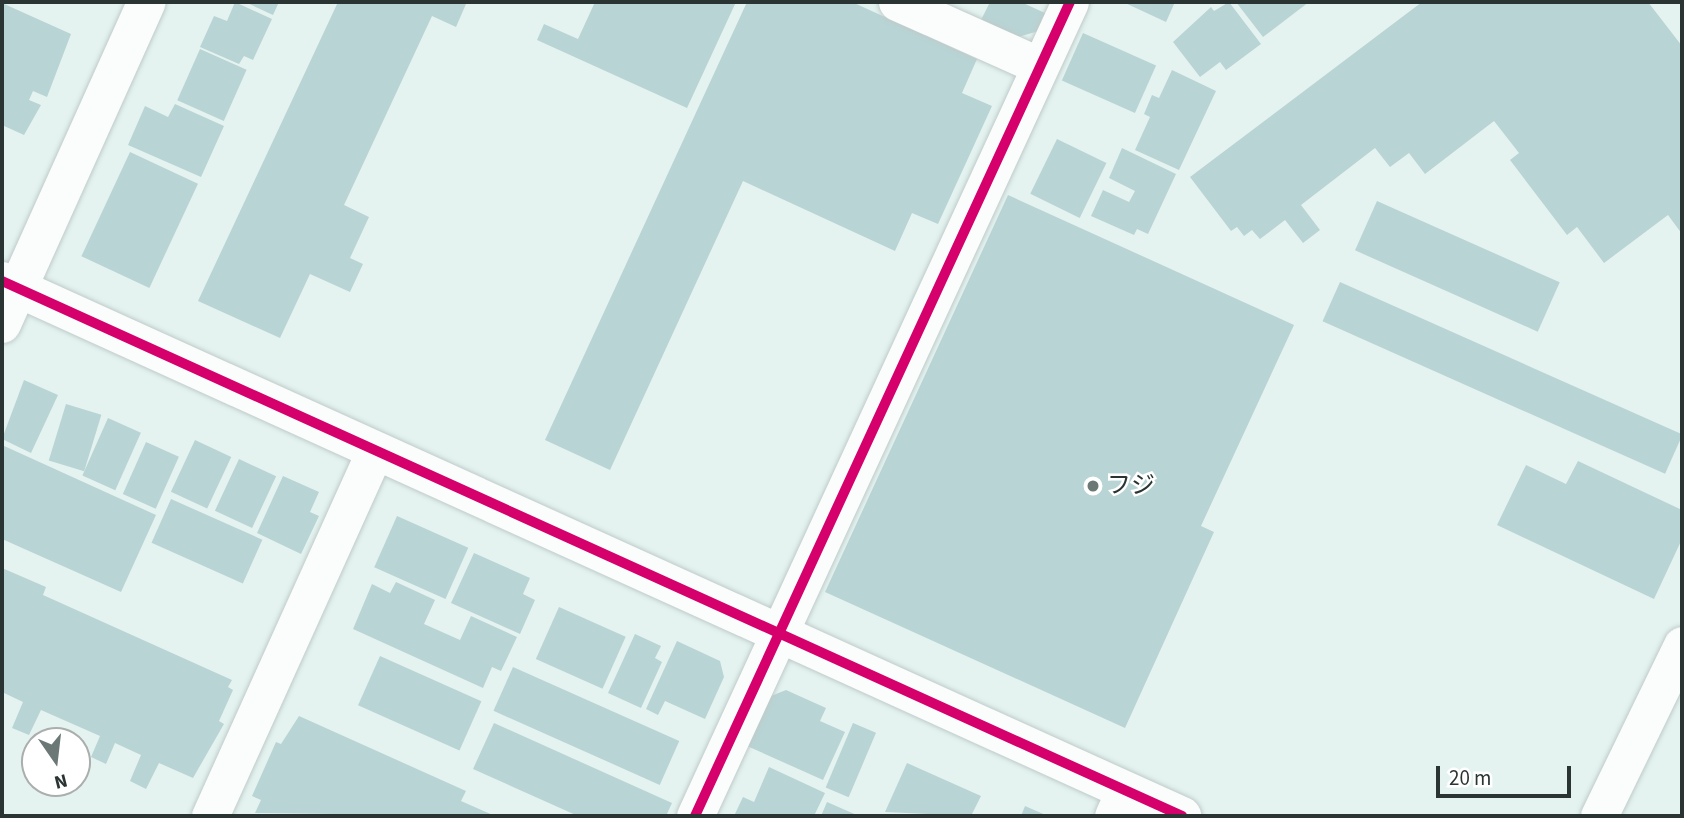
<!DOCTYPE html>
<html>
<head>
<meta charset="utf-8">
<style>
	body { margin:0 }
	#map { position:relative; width:1684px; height:818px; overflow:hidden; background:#e4f3f0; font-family:"Source Sans 3","Noto Sans JP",sans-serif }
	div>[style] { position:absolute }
	.building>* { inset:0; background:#b9d4d5; transform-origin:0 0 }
	.roads { filter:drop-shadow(0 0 2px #bfcbc9) drop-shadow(0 0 2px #bfcbc9) }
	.minor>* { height:37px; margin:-18.5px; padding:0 18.5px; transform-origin:18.5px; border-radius:18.5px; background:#fbfdfd }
	.tertiary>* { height:38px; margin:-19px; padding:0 19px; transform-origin:19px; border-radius:19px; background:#fbfdfd }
	.cycleway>* { height:10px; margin:-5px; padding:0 5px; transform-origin:5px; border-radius:5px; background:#d6006c }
	.dots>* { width:19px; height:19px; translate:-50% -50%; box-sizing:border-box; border:4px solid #fff; border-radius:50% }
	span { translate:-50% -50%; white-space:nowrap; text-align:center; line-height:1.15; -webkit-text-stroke:5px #fff; paint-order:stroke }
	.poi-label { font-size:24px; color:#2a3533 }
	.left { translate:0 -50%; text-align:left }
	.frame { position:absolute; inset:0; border:4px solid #2a3533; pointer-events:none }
	.north { position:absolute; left:21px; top:727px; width:70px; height:70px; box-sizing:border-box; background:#fff; border:2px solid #aaaead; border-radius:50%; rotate:166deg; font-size:19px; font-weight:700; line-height:28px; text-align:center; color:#2a3533 }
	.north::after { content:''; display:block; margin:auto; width:24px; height:32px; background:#6b7875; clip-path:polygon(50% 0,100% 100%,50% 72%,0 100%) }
	.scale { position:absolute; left:1436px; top:766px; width:135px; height:32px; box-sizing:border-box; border:4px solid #2a3533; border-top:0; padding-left:9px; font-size:21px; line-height:24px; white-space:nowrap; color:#2a3533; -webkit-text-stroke:5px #fff; paint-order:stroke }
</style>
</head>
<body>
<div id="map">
	<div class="building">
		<div style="clip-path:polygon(235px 2px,272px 19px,253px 60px,244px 56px,239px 64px,200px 47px,214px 16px,227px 21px)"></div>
		<div style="clip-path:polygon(245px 2px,279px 2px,273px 15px)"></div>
		<div style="clip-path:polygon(338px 2px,466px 4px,456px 27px,432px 16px,344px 205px,369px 217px,350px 258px,363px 264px,350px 292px,310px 274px,280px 338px,198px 301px)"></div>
		<div style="clip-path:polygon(595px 2px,736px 2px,687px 108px,537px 40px,544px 24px,578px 39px)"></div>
		<div style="clip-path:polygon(747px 2px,852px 2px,977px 59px,962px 93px,992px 106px,938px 224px,912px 213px,895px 251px,743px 181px,610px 470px,545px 440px)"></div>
		<div style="clip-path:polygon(990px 2px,1021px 2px,1047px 14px,1039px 31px,1014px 38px,980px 22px)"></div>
		<div style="clip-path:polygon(1123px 2px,1175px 2px,1166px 22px)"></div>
		<div style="clip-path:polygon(1229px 2px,1261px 44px,1226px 70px,1220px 62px,1200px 77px,1173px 42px,1211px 7px,1214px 11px)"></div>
		<div style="clip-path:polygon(1236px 2px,1309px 2px,1263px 37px)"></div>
		<div style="clip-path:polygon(1422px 2px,1648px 2px,1682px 46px,1682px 234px,1668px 215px,1604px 263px,1577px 227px,1567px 235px,1510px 160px,1519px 153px,1494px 121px,1425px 174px,1409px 153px,1390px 167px,1375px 148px,1301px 205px,1320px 230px,1303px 243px,1285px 220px,1260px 239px,1252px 230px,1244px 236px,1237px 227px,1231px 231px,1190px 177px)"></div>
		<div style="clip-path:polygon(2px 3px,71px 34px,47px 97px,33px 91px,29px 100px,41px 105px,24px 135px,2px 125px)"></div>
		<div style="left:1083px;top:33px;width:80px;height:52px;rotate:24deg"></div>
		<div style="left:200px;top:49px;width:51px;height:56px;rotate:24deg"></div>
		<div style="clip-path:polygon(1172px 70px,1216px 91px,1179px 170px,1135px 150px,1150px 117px,1144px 114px,1152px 95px,1159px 98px)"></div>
		<div style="clip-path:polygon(175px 104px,224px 126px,201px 177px,128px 145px,145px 106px,168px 117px)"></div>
		<div style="left:1057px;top:139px;width:55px;height:61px;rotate:26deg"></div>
		<div style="clip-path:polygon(1122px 148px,1176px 174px,1148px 234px,1137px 229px,1134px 235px,1091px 216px,1103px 190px,1129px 202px,1135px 191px,1109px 178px)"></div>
		<div style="left:130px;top:152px;width:75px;height:115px;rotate:25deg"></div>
		<div style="clip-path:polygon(1008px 195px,1294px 325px,1201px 526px,1214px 532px,1125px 728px,825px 592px)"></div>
		<div style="left:1377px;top:201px;width:200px;height:54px;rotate:24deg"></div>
		<div style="left:1340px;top:282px;width:375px;height:43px;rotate:24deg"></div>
		<div style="clip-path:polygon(24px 380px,58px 395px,31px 453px,2px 439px)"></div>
		<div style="left:66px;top:404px;width:37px;height:59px;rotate:17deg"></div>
		<div style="left:108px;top:418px;width:36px;height:63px;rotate:24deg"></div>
		<div style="left:195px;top:440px;width:40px;height:57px;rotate:25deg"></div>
		<div style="left:146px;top:442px;width:36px;height:57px;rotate:24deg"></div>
		<div style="clip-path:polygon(2px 445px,156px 515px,121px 592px,2px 539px)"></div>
		<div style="left:239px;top:459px;width:41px;height:57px;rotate:25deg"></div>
		<div style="clip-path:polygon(1578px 461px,1682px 510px,1682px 539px,1654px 599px,1497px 525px,1526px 465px,1566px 484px)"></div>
		<div style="clip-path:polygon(283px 476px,319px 492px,310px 512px,319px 516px,301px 554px,257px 533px)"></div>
		<div style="left:171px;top:499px;width:100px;height:48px;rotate:24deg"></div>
		<div style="left:397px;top:516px;width:78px;height:56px;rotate:24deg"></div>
		<div style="clip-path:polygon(474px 553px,530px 578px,523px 594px,535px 600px,520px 634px,451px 603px)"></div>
		<div style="clip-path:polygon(2px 568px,46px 587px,43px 595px,232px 680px,228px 687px,233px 690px,219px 721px,224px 724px,193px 778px,159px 763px,146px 789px,130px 781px,141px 755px,115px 743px,106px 764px,91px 757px,100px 736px,41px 710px,29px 735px,12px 728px,23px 702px,2px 692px)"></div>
		<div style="clip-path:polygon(396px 582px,435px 600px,424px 624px,460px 640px,471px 616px,517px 637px,501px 671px,492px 667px,483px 688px,353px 629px,372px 584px,390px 593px)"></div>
		<div style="left:559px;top:607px;width:73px;height:57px;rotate:24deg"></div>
		<div style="clip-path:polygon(635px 634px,661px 646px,655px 658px,662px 662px,641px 708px,608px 693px)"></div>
		<div style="clip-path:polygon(677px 641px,720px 661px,724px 677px,705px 719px,665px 701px,658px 715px,646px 709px)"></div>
		<div style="left:380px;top:656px;width:111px;height:54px;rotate:24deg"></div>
		<div style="left:513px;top:667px;width:182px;height:48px;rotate:24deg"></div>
		<div style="clip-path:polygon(786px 690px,826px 708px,820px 721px,845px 732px,823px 780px,747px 746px,771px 696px)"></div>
		<div style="clip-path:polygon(299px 716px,466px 791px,461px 801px,495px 816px,255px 813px,261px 800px,252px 796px,276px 742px,281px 744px)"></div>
		<div style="clip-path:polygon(494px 723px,672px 803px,666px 816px,578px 816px,473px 769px)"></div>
		<div style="left:853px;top:723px;width:25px;height:70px;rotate:23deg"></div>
		<div style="clip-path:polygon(907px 763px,981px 796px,971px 816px,885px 812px)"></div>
		<div style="clip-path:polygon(769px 767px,825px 793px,814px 816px,734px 816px,743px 797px,754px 802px)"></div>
		<div style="clip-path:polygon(827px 802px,859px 816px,821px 816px)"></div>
		<div style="clip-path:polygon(1025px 806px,1048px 816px,1021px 816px)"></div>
	</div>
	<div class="roads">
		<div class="minor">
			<div style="left:897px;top:2px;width:154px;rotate:24.1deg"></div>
			<div style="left:210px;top:816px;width:401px;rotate:-65.7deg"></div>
			<div style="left:695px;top:816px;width:896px;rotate:-65.27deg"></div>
			<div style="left:1113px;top:816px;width:27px;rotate:-66deg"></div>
			<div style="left:1599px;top:816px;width:190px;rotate:-64.1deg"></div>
		</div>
		<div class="tertiary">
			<div style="left:2px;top:281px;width:1296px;rotate:24.39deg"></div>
			<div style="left:2px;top:324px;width:353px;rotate:-65.8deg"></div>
		</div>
	</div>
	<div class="cycleway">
		<div style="left:2px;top:281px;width:1296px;rotate:24.39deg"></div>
		<div style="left:695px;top:816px;width:896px;rotate:-65.27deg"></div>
	</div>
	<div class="dots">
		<div style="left:1093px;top:486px;background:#6b7875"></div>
	</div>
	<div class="poi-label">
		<span class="left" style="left:1107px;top:486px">フジ</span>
	</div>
	<div class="frame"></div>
	<div class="north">N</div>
	<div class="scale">20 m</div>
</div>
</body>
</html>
